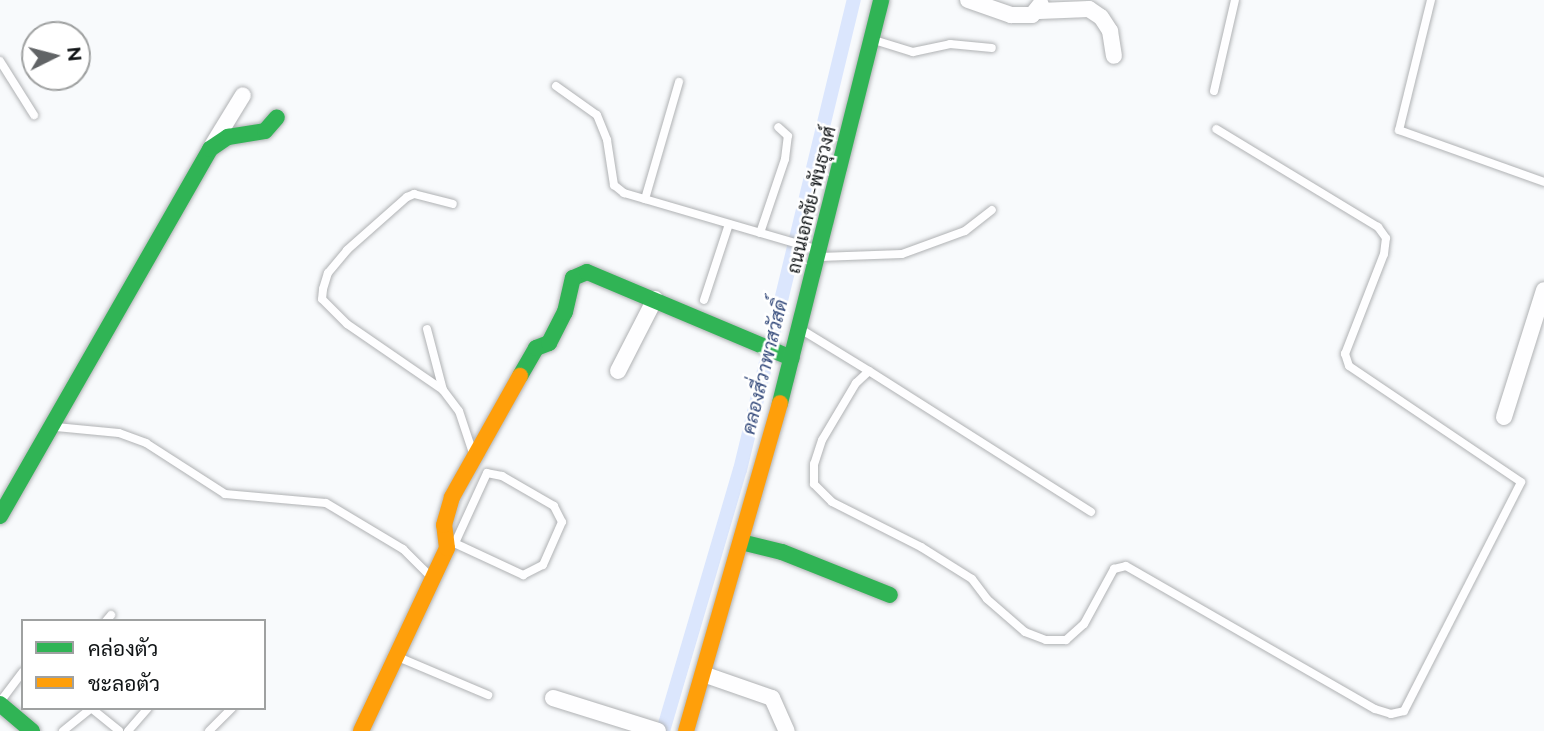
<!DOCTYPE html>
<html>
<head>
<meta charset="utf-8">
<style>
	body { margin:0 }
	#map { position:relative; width:1544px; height:731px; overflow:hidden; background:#f8fafc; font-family:Raleway,Sarabun,sans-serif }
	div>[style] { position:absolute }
	.canal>* { height:14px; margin:-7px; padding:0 7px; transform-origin:7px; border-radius:7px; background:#dbe6fd }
	.roads { filter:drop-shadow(0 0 2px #b0b2b4) drop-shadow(0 0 2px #b0b2b4) }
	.lane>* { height:8px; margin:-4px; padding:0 4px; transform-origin:4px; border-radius:4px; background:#fefeff }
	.street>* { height:16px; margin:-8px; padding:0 8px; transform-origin:8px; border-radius:8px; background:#fefeff }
	.fast>* { height:16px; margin:-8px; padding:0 8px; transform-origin:8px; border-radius:8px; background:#30b455 }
	.slow>* { height:16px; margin:-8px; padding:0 8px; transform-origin:8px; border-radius:8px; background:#ff9f0a }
	span { translate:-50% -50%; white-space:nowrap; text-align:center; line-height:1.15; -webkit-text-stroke:5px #fff; paint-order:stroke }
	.street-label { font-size:18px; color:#0f1315 }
	.water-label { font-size:19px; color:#344a7b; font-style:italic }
	.legend { position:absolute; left:21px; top:619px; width:245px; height:91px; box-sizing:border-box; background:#fff; border:2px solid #9fa1a1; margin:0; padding:9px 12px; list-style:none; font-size:21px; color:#0f1315 }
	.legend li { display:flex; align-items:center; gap:14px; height:35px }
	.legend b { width:35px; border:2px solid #9fa1a1 }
	.north { position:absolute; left:21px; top:21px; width:70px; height:70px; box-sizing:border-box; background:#fff; border:2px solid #9fa1a1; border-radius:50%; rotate:84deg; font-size:19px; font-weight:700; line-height:28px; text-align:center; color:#0f1315 }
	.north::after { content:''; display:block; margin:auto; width:24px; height:32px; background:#616466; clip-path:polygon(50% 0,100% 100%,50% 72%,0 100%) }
</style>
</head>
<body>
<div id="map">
	<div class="canal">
		<div style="left:663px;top:731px;width:272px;rotate:-73.6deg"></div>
		<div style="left:740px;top:470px;width:484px;rotate:-76.4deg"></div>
	</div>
	<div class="roads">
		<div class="lane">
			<div style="left:1431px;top:0;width:134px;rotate:103.8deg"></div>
			<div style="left:1399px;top:130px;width:154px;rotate:19.7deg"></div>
			<div style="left:874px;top:40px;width:41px;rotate:17.1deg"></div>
			<div style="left:913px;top:52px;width:38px;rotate:-12deg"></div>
			<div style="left:950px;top:44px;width:42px;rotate:5.4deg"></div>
			<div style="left:0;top:61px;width:64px;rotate:57.8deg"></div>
			<div style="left:556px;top:86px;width:50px;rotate:35.3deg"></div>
			<div style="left:597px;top:115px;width:27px;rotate:68deg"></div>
			<div style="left:607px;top:140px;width:46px;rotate:81.2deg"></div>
			<div style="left:614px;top:185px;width:13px;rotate:39deg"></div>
			<div style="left:624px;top:193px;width:200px;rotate:16.3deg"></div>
			<div style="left:1214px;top:91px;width:93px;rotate:-77deg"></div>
			<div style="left:645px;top:199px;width:122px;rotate:-73.8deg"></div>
			<div style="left:760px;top:233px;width:78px;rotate:-71.3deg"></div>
			<div style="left:785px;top:159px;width:23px;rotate:-83deg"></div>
			<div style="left:788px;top:136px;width:13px;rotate:-138deg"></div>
			<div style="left:820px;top:257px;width:82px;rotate:-2.1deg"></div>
			<div style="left:902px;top:254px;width:67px;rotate:-20.1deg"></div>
			<div style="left:965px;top:231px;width:34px;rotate:-38deg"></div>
			<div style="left:704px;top:300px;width:80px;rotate:-71.8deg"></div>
			<div style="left:427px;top:329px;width:63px;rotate:75.3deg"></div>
			<div style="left:443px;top:390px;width:26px;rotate:53deg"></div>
			<div style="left:459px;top:411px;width:44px;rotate:71.6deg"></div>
			<div style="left:802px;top:330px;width:79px;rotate:31.5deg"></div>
			<div style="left:869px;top:371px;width:18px;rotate:137deg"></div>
			<div style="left:856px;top:383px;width:66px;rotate:120.8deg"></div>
			<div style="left:822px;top:440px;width:25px;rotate:108deg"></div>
			<div style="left:814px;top:464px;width:20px;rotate:90deg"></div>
			<div style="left:814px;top:484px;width:25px;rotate:45deg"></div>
			<div style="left:832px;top:502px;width:100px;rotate:26.8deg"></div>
			<div style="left:921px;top:547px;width:60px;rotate:32.1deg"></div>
			<div style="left:972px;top:579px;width:25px;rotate:53deg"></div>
			<div style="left:987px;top:599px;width:50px;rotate:41deg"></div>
			<div style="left:1025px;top:632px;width:22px;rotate:21deg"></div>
			<div style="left:1046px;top:640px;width:20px"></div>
			<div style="left:1066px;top:640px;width:24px;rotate:-42deg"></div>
			<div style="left:1084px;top:624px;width:63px;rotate:-61.4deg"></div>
			<div style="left:1114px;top:569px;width:12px;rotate:-14deg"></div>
			<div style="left:1126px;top:566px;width:287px;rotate:29.9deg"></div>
			<div style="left:1375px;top:709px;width:17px;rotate:17deg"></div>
			<div style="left:1391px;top:714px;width:13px;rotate:-13deg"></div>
			<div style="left:1404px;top:711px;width:257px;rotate:-62.9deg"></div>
			<div style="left:1521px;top:482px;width:207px;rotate:-146deg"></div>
			<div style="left:1349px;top:366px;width:13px;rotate:-108deg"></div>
			<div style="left:1345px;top:354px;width:107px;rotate:-68.7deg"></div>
			<div style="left:1384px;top:254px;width:16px;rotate:-83deg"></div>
			<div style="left:1386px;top:238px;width:14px;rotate:-126deg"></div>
			<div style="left:1378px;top:227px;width:189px;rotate:-148.8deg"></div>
			<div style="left:869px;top:371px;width:263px;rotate:32.4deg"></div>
			<div style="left:443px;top:390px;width:116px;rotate:-145.5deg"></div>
			<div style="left:347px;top:324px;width:35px;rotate:-135deg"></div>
			<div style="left:322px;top:299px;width:10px;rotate:-84deg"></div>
			<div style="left:323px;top:289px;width:17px;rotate:-73deg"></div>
			<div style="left:328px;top:273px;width:30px;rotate:-50deg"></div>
			<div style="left:347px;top:250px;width:80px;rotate:-41.5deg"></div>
			<div style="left:407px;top:197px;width:8px;rotate:-23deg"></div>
			<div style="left:414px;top:194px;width:40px;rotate:14.4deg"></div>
			<div style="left:56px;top:427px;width:63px;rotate:5.4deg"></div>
			<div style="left:119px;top:433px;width:29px;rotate:20deg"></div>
			<div style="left:146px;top:443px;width:94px;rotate:32.8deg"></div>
			<div style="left:225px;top:494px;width:101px;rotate:5.1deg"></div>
			<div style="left:326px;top:503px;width:90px;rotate:30.9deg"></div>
			<div style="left:403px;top:549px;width:40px;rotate:45deg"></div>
			<div style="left:450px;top:541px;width:81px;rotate:25deg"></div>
			<div style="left:523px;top:575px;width:22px;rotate:-27deg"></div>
			<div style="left:543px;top:565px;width:47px;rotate:-66.2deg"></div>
			<div style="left:562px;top:522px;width:18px;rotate:-117deg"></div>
			<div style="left:554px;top:506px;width:60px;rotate:-150deg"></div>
			<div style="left:502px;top:476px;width:15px;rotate:-169deg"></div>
			<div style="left:487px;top:473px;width:77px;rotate:114.6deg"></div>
			<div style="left:106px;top:621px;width:8px;rotate:-50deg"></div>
			<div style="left:398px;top:657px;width:98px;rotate:22.9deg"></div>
			<div style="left:0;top:702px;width:38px;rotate:-53deg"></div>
			<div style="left:91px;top:708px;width:36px;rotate:39deg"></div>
			<div style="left:63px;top:731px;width:36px;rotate:-39deg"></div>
			<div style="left:128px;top:731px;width:30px;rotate:-49deg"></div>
			<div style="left:209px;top:731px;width:33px;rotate:-45deg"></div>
		</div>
		<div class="street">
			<div style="left:968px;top:0;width:46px;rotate:19.2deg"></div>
			<div style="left:1011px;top:15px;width:21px"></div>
			<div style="left:1032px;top:15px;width:14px;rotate:-51deg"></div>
			<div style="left:1039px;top:11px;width:50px;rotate:-2.3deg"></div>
			<div style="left:1089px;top:9px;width:14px;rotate:34deg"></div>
			<div style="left:1101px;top:17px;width:17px;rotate:57deg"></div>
			<div style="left:1110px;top:31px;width:25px;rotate:81deg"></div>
			<div style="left:213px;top:144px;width:57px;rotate:-58.5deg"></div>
			<div style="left:618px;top:371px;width:81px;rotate:-62.8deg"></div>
			<div style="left:1504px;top:417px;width:133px;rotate:-72.5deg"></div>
			<div style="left:703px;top:674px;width:73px;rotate:19.2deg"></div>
			<div style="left:772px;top:698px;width:36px;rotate:66deg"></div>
			<div style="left:553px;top:698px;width:110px;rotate:17.4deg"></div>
		</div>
		<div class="fast">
			<div style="left:520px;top:376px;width:32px;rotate:-60deg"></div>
			<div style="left:536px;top:348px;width:14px;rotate:-21deg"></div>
			<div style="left:549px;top:343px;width:35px;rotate:-63deg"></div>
			<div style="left:565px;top:312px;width:35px;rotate:-77deg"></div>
			<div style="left:573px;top:278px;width:15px;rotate:-23deg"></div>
			<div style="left:587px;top:272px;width:222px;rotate:22.8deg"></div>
			<div style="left:780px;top:403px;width:415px;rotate:-75.9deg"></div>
			<div style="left:0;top:516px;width:423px;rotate:-60.2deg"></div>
			<div style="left:210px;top:149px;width:22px;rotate:-34deg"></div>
			<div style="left:228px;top:137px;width:37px;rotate:-9deg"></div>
			<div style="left:265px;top:131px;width:18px;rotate:-49deg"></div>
			<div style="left:741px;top:542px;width:42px;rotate:13.7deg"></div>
			<div style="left:782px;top:552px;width:116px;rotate:21.7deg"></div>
			<div style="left:0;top:704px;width:42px;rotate:40.2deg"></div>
		</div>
		<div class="slow">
			<div style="left:361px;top:731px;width:202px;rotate:-64.8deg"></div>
			<div style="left:447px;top:548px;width:23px;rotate:-97deg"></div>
			<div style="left:444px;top:525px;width:29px;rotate:-74deg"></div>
			<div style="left:452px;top:497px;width:139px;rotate:-60.7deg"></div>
			<div style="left:686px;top:731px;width:341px;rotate:-74deg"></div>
		</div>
	</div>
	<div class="street-label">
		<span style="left:812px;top:200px;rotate:-76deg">ถนนเอกชัย-พันธุวงศ์</span>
	</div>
	<div class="water-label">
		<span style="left:765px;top:367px;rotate:-76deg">คลองสี่วาพาสวัสดิ์</span>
	</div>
	<ul class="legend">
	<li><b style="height:9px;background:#30b455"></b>คล่องตัว</li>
	<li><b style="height:9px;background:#ff9f0a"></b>ชะลอตัว</li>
	</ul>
	<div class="north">N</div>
</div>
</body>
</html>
